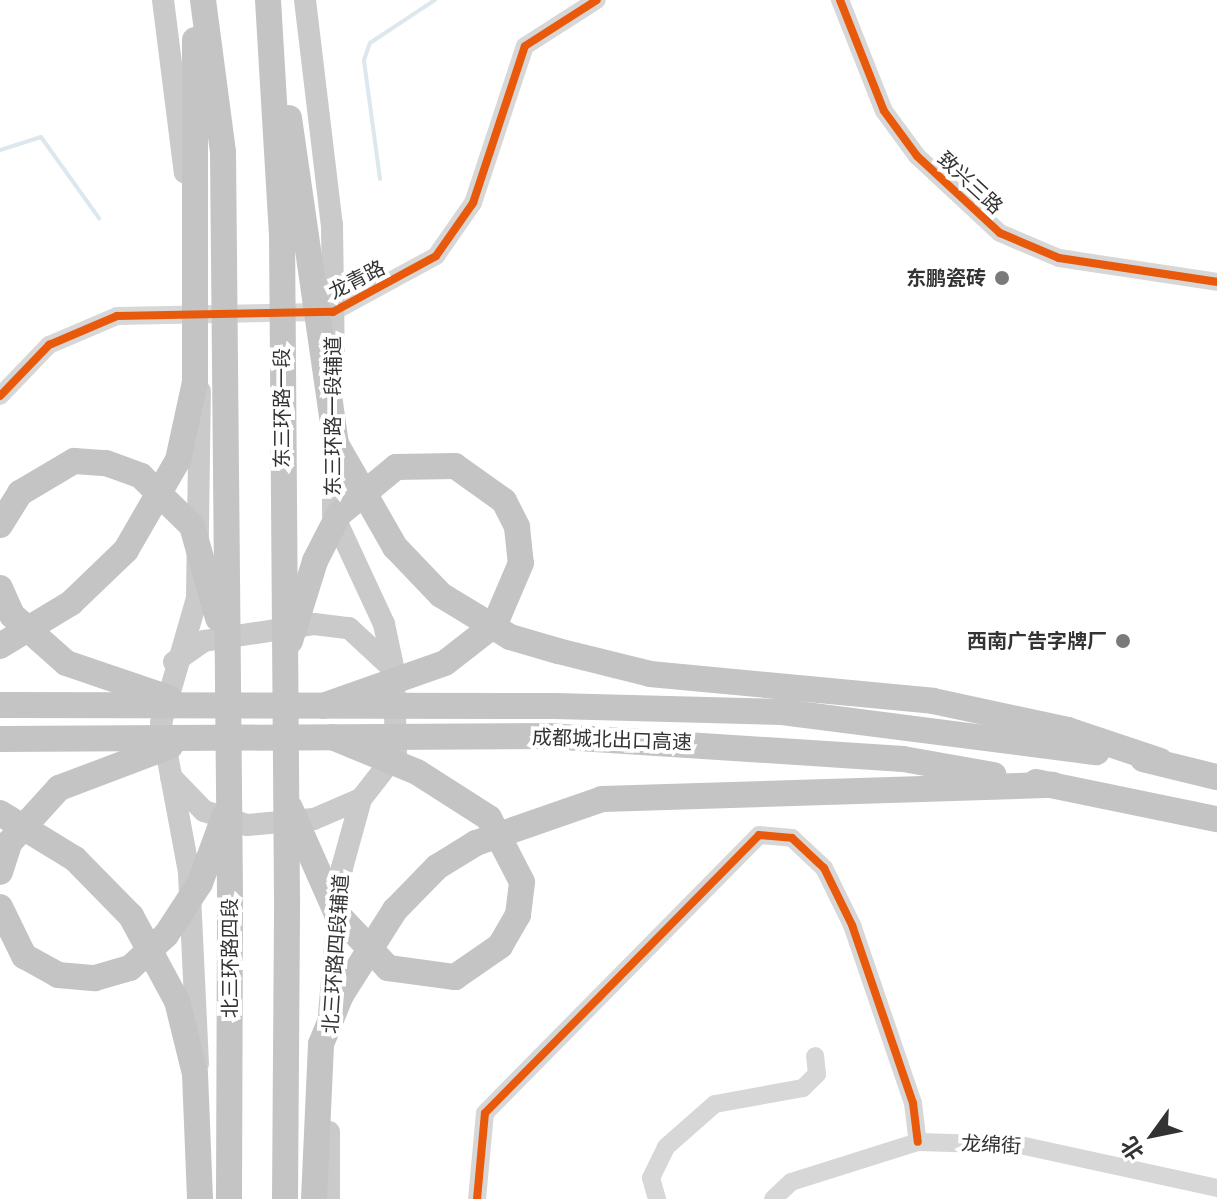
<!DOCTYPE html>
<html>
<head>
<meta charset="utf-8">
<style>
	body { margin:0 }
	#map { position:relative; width:1217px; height:1199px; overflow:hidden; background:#fff; font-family:"Fira Sans Condensed","Noto Sans SC",sans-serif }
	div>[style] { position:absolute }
	.stream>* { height:4px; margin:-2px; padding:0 2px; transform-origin:2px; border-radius:2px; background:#dce7ee }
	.minor>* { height:18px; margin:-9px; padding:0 9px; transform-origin:9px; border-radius:9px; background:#d7d7d7 }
	.major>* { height:22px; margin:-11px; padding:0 11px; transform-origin:11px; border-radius:11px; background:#cacaca }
	.highway>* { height:26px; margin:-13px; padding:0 13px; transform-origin:13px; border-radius:13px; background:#c4c4c4 }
	.highway-bridge>* { height:26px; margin:-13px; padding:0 13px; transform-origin:13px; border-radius:13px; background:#c4c4c4 }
	.cycleway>* { height:8px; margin:-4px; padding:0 4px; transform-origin:4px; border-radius:4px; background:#e8590c }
	.dots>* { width:22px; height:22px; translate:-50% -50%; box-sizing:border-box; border:4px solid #fff; border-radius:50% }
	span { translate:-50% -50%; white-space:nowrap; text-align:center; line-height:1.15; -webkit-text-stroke:8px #fff; paint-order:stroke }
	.street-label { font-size:20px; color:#333 }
	.poi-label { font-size:20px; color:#333; font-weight:700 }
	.right { translate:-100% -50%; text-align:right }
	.north { position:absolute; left:1113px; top:1095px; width:80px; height:80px; -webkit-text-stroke:6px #fff; paint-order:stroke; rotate:237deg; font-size:22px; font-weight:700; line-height:32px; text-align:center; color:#333 }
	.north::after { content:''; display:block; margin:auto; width:28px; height:36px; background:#333; clip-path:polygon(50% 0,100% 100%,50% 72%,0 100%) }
</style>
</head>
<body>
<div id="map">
	<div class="stream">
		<div style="left:0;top:150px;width:43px;rotate:-17.6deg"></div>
		<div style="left:41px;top:137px;width:100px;rotate:54.4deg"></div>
		<div style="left:380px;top:179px;width:120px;rotate:-97.7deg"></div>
		<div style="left:364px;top:60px;width:18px;rotate:-71deg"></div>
		<div style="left:370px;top:43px;width:78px;rotate:-33.5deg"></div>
	</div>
	<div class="minor">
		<div style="left:840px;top:0;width:119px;rotate:68.4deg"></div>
		<div style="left:884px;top:111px;width:56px;rotate:53.7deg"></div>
		<div style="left:917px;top:156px;width:113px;rotate:42.9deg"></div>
		<div style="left:1000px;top:233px;width:64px;rotate:23deg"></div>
		<div style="left:1059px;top:258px;width:160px;rotate:8.6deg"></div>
		<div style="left:0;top:396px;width:71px;rotate:-46.1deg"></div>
		<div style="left:49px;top:345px;width:74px;rotate:-23.1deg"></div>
		<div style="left:117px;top:316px;width:216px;rotate:-1.1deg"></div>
		<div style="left:333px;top:312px;width:117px;rotate:-28.5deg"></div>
		<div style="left:436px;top:256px;width:65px;rotate:-55.1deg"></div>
		<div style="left:473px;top:203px;width:165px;rotate:-71.7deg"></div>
		<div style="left:525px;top:46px;width:85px;rotate:-32.6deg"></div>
		<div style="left:477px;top:1199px;width:86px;rotate:-84.7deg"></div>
		<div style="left:485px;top:1113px;width:390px;rotate:-45.4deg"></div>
		<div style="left:759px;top:835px;width:33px;rotate:5deg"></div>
		<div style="left:792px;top:838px;width:44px;rotate:43.2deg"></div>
		<div style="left:824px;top:868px;width:64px;rotate:63.8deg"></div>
		<div style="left:852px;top:925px;width:188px;rotate:71.1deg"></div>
		<div style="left:913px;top:1103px;width:39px;rotate:83deg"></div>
		<div style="left:657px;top:1199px;width:22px;rotate:-106deg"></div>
		<div style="left:651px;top:1178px;width:34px;rotate:-64deg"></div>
		<div style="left:666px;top:1147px;width:65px;rotate:-41.3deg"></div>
		<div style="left:715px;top:1104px;width:89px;rotate:-10.3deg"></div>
		<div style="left:803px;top:1088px;width:20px;rotate:-45deg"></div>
		<div style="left:817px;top:1074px;width:18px;rotate:-96deg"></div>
		<div style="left:773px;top:1199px;width:25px;rotate:-43deg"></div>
		<div style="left:791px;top:1182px;width:133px;rotate:-17.5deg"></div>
		<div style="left:918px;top:1142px;width:102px;rotate:1.7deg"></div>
		<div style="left:1020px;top:1145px;width:202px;rotate:12.3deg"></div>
	</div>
	<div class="major">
		<div style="left:163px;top:0;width:174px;rotate:82.8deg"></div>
		<div style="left:305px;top:0;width:227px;rotate:83.2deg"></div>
		<div style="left:332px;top:225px;width:138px;rotate:89.2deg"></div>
		<div style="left:174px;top:662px;width:37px;rotate:-35deg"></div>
		<div style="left:204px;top:641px;width:111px;rotate:-8.8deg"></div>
		<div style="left:314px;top:624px;width:35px;rotate:7deg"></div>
		<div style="left:349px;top:628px;width:57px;rotate:42.9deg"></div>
		<div style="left:171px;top:777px;width:47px;rotate:45.9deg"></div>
		<div style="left:204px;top:811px;width:45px;rotate:18deg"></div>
		<div style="left:247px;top:825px;width:67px;rotate:-5.1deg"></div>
		<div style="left:314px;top:819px;width:51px;rotate:-23.1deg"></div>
		<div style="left:329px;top:1014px;width:147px;rotate:-84.9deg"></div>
		<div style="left:342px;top:868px;width:72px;rotate:-74.6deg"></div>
		<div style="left:361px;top:799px;width:57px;rotate:-52.1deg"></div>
		<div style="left:396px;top:754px;width:83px;rotate:-91.4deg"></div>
		<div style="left:394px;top:671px;width:48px;rotate:-102deg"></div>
		<div style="left:384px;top:624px;width:121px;rotate:-114.9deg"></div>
		<div style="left:333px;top:514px;width:81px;rotate:-90deg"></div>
		<div style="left:198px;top:1064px;width:192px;rotate:-92.7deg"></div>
		<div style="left:189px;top:872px;width:152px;rotate:-100.6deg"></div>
		<div style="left:161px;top:723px;width:130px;rotate:-73.9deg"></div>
		<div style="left:197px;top:598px;width:207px;rotate:-89.2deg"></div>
		<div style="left:329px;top:1132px;width:67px;rotate:90deg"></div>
	</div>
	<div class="highway">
		<div style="left:0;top:525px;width:38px;rotate:-58deg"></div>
		<div style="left:395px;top:547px;width:66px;rotate:46.2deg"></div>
		<div style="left:441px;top:595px;width:81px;rotate:31.3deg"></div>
		<div style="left:510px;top:637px;width:50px;rotate:16.3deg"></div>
		<div style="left:558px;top:651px;width:95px;rotate:14deg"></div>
		<div style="left:650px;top:674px;width:284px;rotate:5.4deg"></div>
		<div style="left:933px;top:701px;width:138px;rotate:12.1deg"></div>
		<div style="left:1068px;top:730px;width:97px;rotate:18.6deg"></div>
		<div style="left:0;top:646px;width:83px;rotate:-31.2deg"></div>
		<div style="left:71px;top:603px;width:76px;rotate:-43.9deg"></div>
		<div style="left:555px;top:706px;width:227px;rotate:1.5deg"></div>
		<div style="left:782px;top:712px;width:317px;rotate:7.3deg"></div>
		<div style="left:548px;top:736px;width:356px;rotate:3.7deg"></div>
		<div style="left:903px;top:759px;width:92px;rotate:10deg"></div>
		<div style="left:1143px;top:759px;width:76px;rotate:13.7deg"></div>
		<div style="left:1036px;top:782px;width:185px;rotate:11.6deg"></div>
		<div style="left:0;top:813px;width:88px;rotate:31.5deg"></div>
		<div style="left:75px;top:859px;width:80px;rotate:45.5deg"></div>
		<div style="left:0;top:907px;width:55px;rotate:63.9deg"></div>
		<div style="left:395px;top:910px;width:60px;rotate:-45.7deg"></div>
		<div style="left:437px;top:867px;width:46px;rotate:-31.6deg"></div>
		<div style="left:476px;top:843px;width:133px;rotate:-19.2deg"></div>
		<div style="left:602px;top:799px;width:451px;rotate:-1.8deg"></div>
		<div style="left:229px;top:1199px;width:303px;rotate:-89.8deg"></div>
		<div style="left:285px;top:1199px;width:302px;rotate:-89.6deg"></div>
	</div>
	<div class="highway-bridge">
		<div style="left:203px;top:0;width:153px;rotate:82.5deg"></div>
		<div style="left:223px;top:152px;width:744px;rotate:89.46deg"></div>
		<div style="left:268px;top:0;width:233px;rotate:86.6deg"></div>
		<div style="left:282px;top:233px;width:664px;rotate:89.57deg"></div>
		<div style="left:289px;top:118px;width:329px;rotate:81.8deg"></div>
		<div style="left:336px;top:444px;width:119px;rotate:60.2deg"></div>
		<div style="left:20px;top:493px;width:63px;rotate:-30.7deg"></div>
		<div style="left:74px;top:461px;width:32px;rotate:4deg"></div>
		<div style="left:106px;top:463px;width:37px;rotate:20deg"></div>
		<div style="left:141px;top:476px;width:71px;rotate:44.4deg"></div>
		<div style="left:192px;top:526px;width:96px;rotate:74.2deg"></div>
		<div style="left:126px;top:550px;width:104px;rotate:-60deg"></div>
		<div style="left:178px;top:460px;width:80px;rotate:-77.7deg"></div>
		<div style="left:195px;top:382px;width:342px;rotate:-90deg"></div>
		<div style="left:0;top:588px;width:30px;rotate:66deg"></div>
		<div style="left:12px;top:615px;width:72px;rotate:41.6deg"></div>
		<div style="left:66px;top:663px;width:109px;rotate:18.8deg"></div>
		<div style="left:290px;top:641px;width:84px;rotate:-72.6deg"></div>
		<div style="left:315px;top:561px;width:53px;rotate:-62.9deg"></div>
		<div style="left:339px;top:514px;width:74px;rotate:-39.5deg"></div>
		<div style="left:396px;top:467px;width:59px;rotate:-1deg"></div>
		<div style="left:455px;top:466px;width:60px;rotate:35.5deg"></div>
		<div style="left:504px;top:501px;width:29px;rotate:63deg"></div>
		<div style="left:517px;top:527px;width:36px;rotate:84deg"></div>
		<div style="left:521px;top:563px;width:66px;rotate:113.1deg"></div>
		<div style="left:495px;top:624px;width:63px;rotate:142deg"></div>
		<div style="left:445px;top:663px;width:129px;rotate:160.6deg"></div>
		<div style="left:0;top:705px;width:555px;rotate:0.1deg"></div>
		<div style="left:0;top:739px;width:548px;rotate:-0.31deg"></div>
		<div style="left:290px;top:808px;width:116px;rotate:66.1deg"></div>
		<div style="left:337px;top:914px;width:74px;rotate:46.6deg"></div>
		<div style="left:388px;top:968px;width:68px;rotate:7.7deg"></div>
		<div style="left:455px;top:977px;width:55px;rotate:-34.6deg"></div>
		<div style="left:500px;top:946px;width:36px;rotate:-60deg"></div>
		<div style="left:518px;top:915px;width:33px;rotate:-83deg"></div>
		<div style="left:522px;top:882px;width:72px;rotate:-117.3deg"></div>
		<div style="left:489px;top:818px;width:85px;rotate:-147.4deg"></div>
		<div style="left:417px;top:772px;width:92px;rotate:-157.6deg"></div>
		<div style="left:0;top:872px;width:32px;rotate:-72deg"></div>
		<div style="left:10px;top:842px;width:73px;rotate:-47.8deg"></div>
		<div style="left:59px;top:788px;width:119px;rotate:-20.7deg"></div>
		<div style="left:131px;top:916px;width:97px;rotate:61.6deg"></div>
		<div style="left:177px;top:1001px;width:75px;rotate:76.1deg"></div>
		<div style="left:195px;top:1074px;width:125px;rotate:87.7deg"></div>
		<div style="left:24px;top:956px;width:39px;rotate:29deg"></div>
		<div style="left:58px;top:975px;width:37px;rotate:5deg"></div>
		<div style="left:95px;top:978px;width:36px;rotate:-16deg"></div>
		<div style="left:130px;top:968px;width:49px;rotate:-42.5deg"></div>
		<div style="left:166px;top:935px;width:62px;rotate:-56.8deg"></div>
		<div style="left:200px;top:883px;width:70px;rotate:-70deg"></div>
		<div style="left:314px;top:1199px;width:155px;rotate:-87.4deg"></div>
		<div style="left:321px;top:1044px;width:53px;rotate:-67.8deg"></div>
		<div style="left:341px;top:995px;width:101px;rotate:-57.6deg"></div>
	</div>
	<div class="cycleway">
		<div style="left:840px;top:0;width:119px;rotate:68.4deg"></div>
		<div style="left:884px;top:111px;width:56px;rotate:53.7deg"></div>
		<div style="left:917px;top:156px;width:113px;rotate:42.9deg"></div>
		<div style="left:1000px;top:233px;width:64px;rotate:23deg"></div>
		<div style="left:1059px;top:258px;width:160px;rotate:8.6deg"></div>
		<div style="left:0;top:396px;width:71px;rotate:-46.1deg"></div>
		<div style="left:49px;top:345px;width:74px;rotate:-23.1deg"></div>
		<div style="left:117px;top:316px;width:216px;rotate:-1.1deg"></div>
		<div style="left:333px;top:312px;width:117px;rotate:-28.5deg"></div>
		<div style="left:436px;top:256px;width:65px;rotate:-55.1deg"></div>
		<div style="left:473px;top:203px;width:165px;rotate:-71.7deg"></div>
		<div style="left:525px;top:46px;width:85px;rotate:-32.6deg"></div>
		<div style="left:477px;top:1199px;width:86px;rotate:-84.7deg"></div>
		<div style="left:485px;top:1113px;width:390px;rotate:-45.4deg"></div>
		<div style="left:759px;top:835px;width:33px;rotate:5deg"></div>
		<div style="left:792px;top:838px;width:44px;rotate:43.2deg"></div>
		<div style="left:824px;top:868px;width:64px;rotate:63.8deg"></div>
		<div style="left:852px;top:925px;width:188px;rotate:71.1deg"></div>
		<div style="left:913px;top:1103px;width:39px;rotate:83deg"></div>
	</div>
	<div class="dots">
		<div style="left:1002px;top:278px;background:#7a7a7a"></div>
		<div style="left:1123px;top:641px;background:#7a7a7a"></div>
	</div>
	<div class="street-label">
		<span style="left:970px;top:183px;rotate:43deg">致兴三路</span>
		<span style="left:357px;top:280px;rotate:-27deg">龙青路</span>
		<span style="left:282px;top:408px;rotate:-90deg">东三环路一段</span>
		<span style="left:333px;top:416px;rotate:-90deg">东三环路一段辅道</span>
		<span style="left:612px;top:740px;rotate:2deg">成都城北出口高速</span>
		<span style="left:336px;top:954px;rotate:-86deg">北三环路四段辅道</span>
		<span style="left:230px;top:958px;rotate:-90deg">北三环路四段</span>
		<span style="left:991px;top:1145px;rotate:3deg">龙绵街</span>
	</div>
	<div class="poi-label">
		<span class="right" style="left:986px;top:278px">东鹏瓷砖</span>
		<span class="right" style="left:1107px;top:641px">西南广告字牌厂</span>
	</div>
	<div class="north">北</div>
</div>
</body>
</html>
